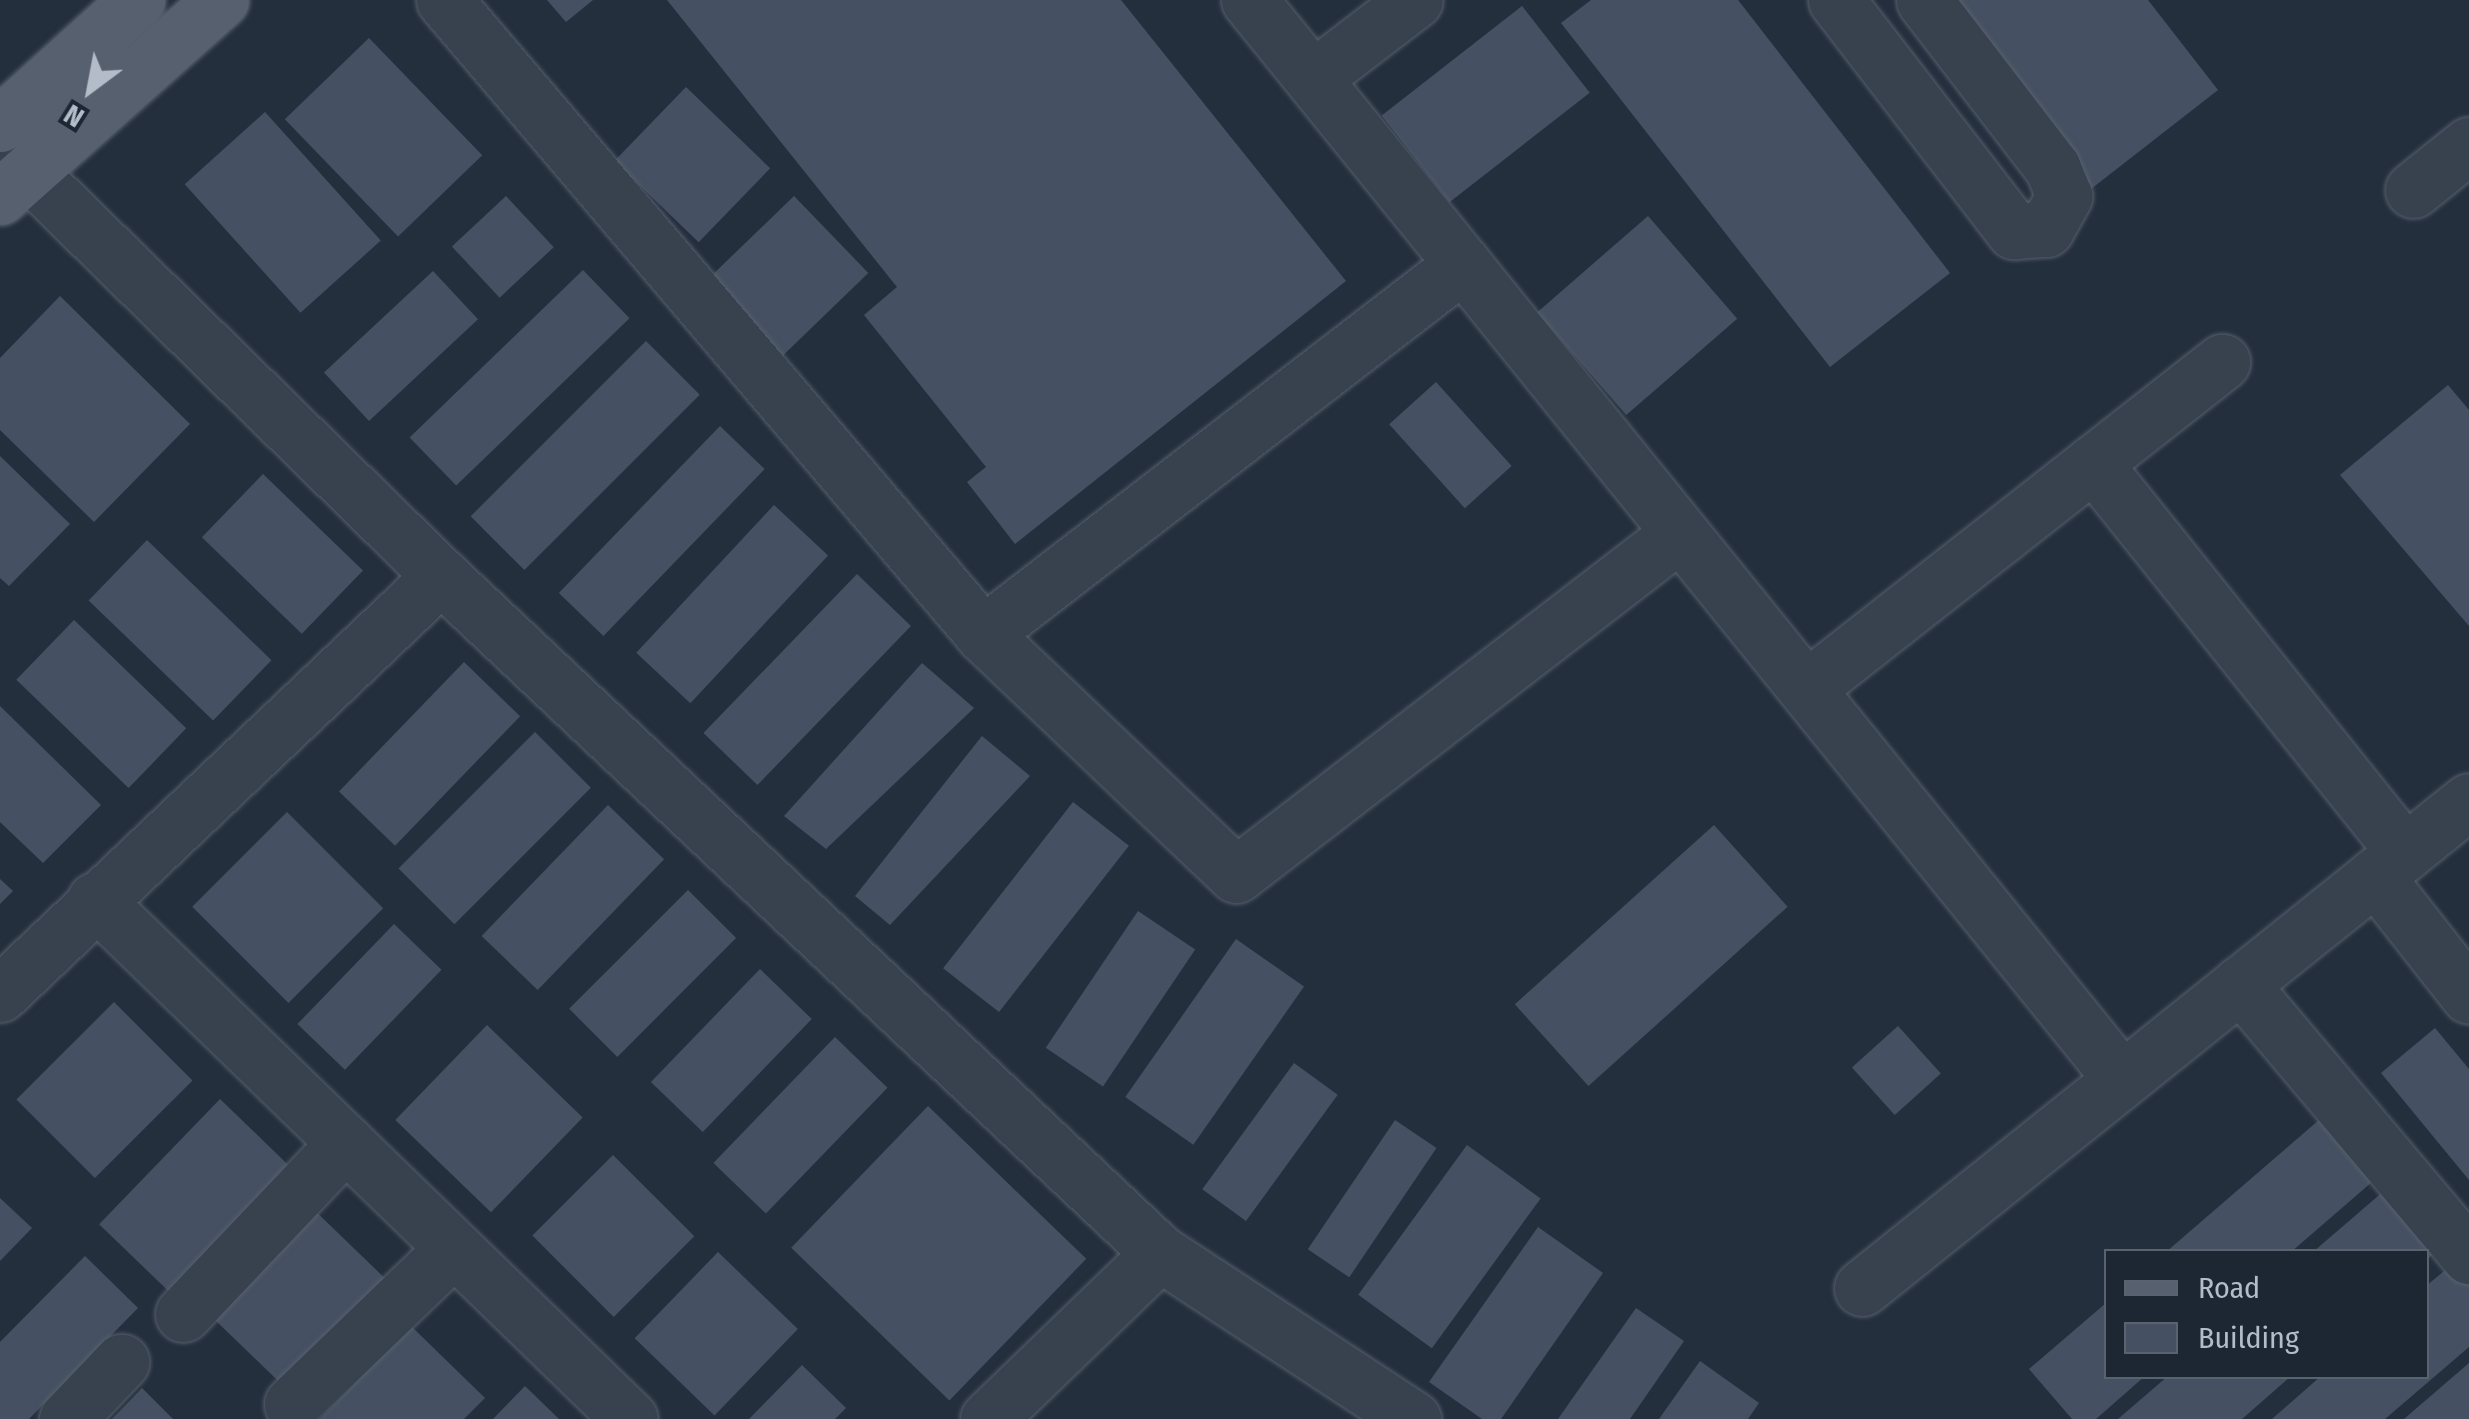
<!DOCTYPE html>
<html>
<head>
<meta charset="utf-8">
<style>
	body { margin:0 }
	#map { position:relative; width:2469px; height:1419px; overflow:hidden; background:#242f3e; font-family:"Fira Sans Condensed",sans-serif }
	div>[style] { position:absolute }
	.building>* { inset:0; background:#455162; transform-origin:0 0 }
	.roads { filter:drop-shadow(0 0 2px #565f6c) drop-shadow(0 0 2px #565f6c) }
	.minor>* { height:55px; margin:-27.5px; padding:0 27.5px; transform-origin:27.5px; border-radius:27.5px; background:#38414e }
	.major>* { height:55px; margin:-27.5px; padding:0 27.5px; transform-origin:27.5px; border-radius:27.5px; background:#56606e }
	span { translate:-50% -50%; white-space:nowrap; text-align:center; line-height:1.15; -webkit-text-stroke:9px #1d2633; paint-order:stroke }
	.legend { position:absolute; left:2104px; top:1249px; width:325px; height:130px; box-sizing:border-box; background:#1d2633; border:2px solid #59626f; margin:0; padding:12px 18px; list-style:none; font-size:30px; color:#b4bcc9 }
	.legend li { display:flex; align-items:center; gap:20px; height:50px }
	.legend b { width:50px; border:2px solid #59626f }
	.north { position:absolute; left:40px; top:40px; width:100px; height:100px; -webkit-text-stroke:8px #1d2633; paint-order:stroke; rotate:212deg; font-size:28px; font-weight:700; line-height:40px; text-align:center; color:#b4bcc9 }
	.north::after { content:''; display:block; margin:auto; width:35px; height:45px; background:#b4bcc9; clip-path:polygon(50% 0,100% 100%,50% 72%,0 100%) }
</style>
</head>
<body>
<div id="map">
	<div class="building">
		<div style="clip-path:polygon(547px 0,593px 0,566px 22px)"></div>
		<div style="clip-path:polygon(667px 0,1121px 0,1346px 281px,1015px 544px,967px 482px,986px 467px,864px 315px,897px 287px)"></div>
		<div style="clip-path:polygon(1591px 0,1738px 0,1950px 273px,1830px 367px,1561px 23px)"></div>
		<div style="clip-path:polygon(1944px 0,2148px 0,2218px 90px,2091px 189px)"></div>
		<div style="left:1522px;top:6px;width:110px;height:178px;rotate:52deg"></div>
		<div style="left:369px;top:38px;width:163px;height:117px;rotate:46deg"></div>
		<div style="left:686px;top:87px;width:117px;height:103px;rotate:44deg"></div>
		<div style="left:265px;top:112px;width:173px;height:108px;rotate:48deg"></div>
		<div style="left:506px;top:196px;width:70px;height:74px;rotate:47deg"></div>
		<div style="left:794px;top:196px;width:107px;height:122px;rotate:46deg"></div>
		<div style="left:1648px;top:216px;width:136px;height:147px;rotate:49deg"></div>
		<div style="left:583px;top:270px;width:67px;height:241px;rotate:46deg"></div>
		<div style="left:433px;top:271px;width:66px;height:149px;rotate:47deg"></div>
		<div style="clip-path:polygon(60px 296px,190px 424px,94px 522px,0 430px,0 358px)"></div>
		<div style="left:646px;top:341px;width:76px;height:248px;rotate:45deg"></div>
		<div style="left:1436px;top:382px;width:113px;height:63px;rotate:48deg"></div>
		<div style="clip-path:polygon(2448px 385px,2469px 410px,2469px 626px,2340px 475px)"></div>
		<div style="left:720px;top:426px;width:62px;height:232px;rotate:44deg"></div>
		<div style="clip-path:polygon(0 456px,70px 524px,9px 586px,0 578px)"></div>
		<div style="left:263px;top:474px;width:139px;height:88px;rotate:44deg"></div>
		<div style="left:774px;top:505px;width:74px;height:202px;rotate:43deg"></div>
		<div style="left:147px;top:540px;width:173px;height:84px;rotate:44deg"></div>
		<div style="left:857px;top:574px;width:75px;height:221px;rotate:44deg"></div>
		<div style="left:74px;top:620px;width:156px;height:83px;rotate:44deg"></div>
		<div style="left:464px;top:662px;width:78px;height:180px;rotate:44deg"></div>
		<div style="clip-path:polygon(922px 663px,974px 708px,826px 849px,784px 816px)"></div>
		<div style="clip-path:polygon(0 706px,101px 805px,43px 863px,0 822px)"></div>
		<div style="left:535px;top:732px;width:79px;height:193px;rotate:45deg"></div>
		<div style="clip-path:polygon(982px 736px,1030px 776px,890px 925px,855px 896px)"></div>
		<div style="left:1073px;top:802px;width:71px;height:211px;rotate:38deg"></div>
		<div style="left:608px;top:805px;width:78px;height:182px;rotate:44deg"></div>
		<div style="left:287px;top:812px;width:136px;height:134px;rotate:45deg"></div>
		<div style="left:1714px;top:825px;width:110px;height:268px;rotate:48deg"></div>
		<div style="clip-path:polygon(0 879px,13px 891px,0 904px)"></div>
		<div style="left:688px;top:890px;width:68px;height:168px;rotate:45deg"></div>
		<div style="left:1138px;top:911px;width:69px;height:165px;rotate:34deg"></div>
		<div style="left:394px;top:924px;width:66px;height:139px;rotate:44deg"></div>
		<div style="left:1236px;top:939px;width:83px;height:193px;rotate:35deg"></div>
		<div style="left:760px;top:969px;width:72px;height:157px;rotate:44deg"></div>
		<div style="left:114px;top:1002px;width:111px;height:138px;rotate:45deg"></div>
		<div style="left:487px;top:1025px;width:133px;height:132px;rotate:44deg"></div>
		<div style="left:1898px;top:1026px;width:64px;height:62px;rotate:48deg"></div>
		<div style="clip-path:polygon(2435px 1028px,2469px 1069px,2469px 1180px,2381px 1073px)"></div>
		<div style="left:835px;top:1037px;width:73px;height:175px;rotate:44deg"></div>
		<div style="left:1294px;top:1063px;width:54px;height:156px;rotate:36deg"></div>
		<div style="left:220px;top:1099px;width:106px;height:174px;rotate:44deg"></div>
		<div style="left:928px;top:1106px;width:220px;height:197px;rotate:44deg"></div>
		<div style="clip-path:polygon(2327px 1113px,2380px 1175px,2291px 1252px,2166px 1252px)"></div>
		<div style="left:1395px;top:1120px;width:50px;height:156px;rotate:34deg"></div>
		<div style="left:1467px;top:1145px;width:91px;height:185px;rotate:36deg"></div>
		<div style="left:613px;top:1155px;width:115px;height:114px;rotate:45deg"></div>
		<div style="clip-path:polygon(2392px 1184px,2444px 1245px,2426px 1260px,2426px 1252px,2313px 1252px)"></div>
		<div style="clip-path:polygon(0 1198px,32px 1228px,0 1261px)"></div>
		<div style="left:308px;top:1204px;width:113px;height:148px;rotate:44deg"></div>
		<div style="clip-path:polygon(1538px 1227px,1603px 1273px,1501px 1419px,1482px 1419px,1429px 1382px)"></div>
		<div style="left:718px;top:1252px;width:111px;height:120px;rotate:44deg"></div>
		<div style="clip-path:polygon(85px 1256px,138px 1308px,29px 1419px,0 1419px,0 1342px)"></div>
		<div style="clip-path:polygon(2455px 1262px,2469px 1279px,2469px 1347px,2385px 1419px,2272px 1419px,2321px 1376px,2426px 1376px,2426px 1286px)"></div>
		<div style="clip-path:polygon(2106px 1303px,2106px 1376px,2145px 1376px,2096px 1419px,2072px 1419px,2029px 1369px)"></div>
		<div style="clip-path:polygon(1636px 1308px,1684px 1341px,1630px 1419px,1558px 1419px)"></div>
		<div style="clip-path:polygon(411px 1326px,485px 1398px,464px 1419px,320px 1419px)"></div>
		<div style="clip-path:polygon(1700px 1361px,1759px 1403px,1748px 1419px,1659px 1419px)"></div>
		<div style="clip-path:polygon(2469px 1363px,2469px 1419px,2404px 1419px)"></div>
		<div style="clip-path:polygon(802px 1365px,846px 1408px,835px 1419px,749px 1419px)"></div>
		<div style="clip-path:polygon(2168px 1376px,2291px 1376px,2242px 1419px,2118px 1419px)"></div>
		<div style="clip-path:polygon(525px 1386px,559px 1419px,493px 1419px)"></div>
		<div style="clip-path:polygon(142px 1388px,173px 1419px,112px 1419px)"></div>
	</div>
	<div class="roads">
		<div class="minor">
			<div style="left:444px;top:0;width:832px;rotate:49.63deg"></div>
			<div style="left:983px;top:634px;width:349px;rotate:43.6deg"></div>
			<div style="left:1236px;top:875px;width:560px;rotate:-37.61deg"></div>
			<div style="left:1249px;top:0;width:1387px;rotate:51.03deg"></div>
			<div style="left:1836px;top:0;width:292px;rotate:52.4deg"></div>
			<div style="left:2014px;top:231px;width:32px;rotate:-4deg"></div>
			<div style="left:2046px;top:229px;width:38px;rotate:-61deg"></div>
			<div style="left:2064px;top:196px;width:31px;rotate:-112deg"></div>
			<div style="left:2052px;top:167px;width:210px;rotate:-127.5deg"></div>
			<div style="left:1313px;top:78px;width:128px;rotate:-37.4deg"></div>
			<div style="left:0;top:144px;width:617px;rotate:44.41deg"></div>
			<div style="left:441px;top:576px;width:988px;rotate:43.28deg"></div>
			<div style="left:1160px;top:1253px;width:303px;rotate:33.3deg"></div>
			<div style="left:2413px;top:190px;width:72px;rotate:-38.8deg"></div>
			<div style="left:2093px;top:463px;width:499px;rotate:51.3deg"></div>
			<div style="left:983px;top:634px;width:606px;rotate:-37.63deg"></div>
			<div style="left:1807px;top:688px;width:528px;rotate:-38.15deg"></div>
			<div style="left:2375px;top:876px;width:152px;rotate:51.9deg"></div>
			<div style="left:95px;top:900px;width:745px;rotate:44.13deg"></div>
			<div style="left:2240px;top:984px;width:356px;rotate:49.9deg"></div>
			<div style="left:0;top:994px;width:608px;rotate:-43.47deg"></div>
			<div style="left:1862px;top:1288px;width:778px;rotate:-38.74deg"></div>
			<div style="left:183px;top:1314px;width:236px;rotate:-46.5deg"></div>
			<div style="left:292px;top:1404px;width:223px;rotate:-43.9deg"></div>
			<div style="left:67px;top:1419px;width:79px;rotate:-46.5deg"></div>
			<div style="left:988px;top:1419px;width:239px;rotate:-44deg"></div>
		</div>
		<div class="major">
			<div style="left:0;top:124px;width:185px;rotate:-42.1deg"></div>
			<div style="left:0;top:197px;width:296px;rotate:-41.7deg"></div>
		</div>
	</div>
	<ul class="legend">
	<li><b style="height:12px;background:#56606e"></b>Road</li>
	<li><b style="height:28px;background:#455162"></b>Building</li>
	</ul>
	<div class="north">N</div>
</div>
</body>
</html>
